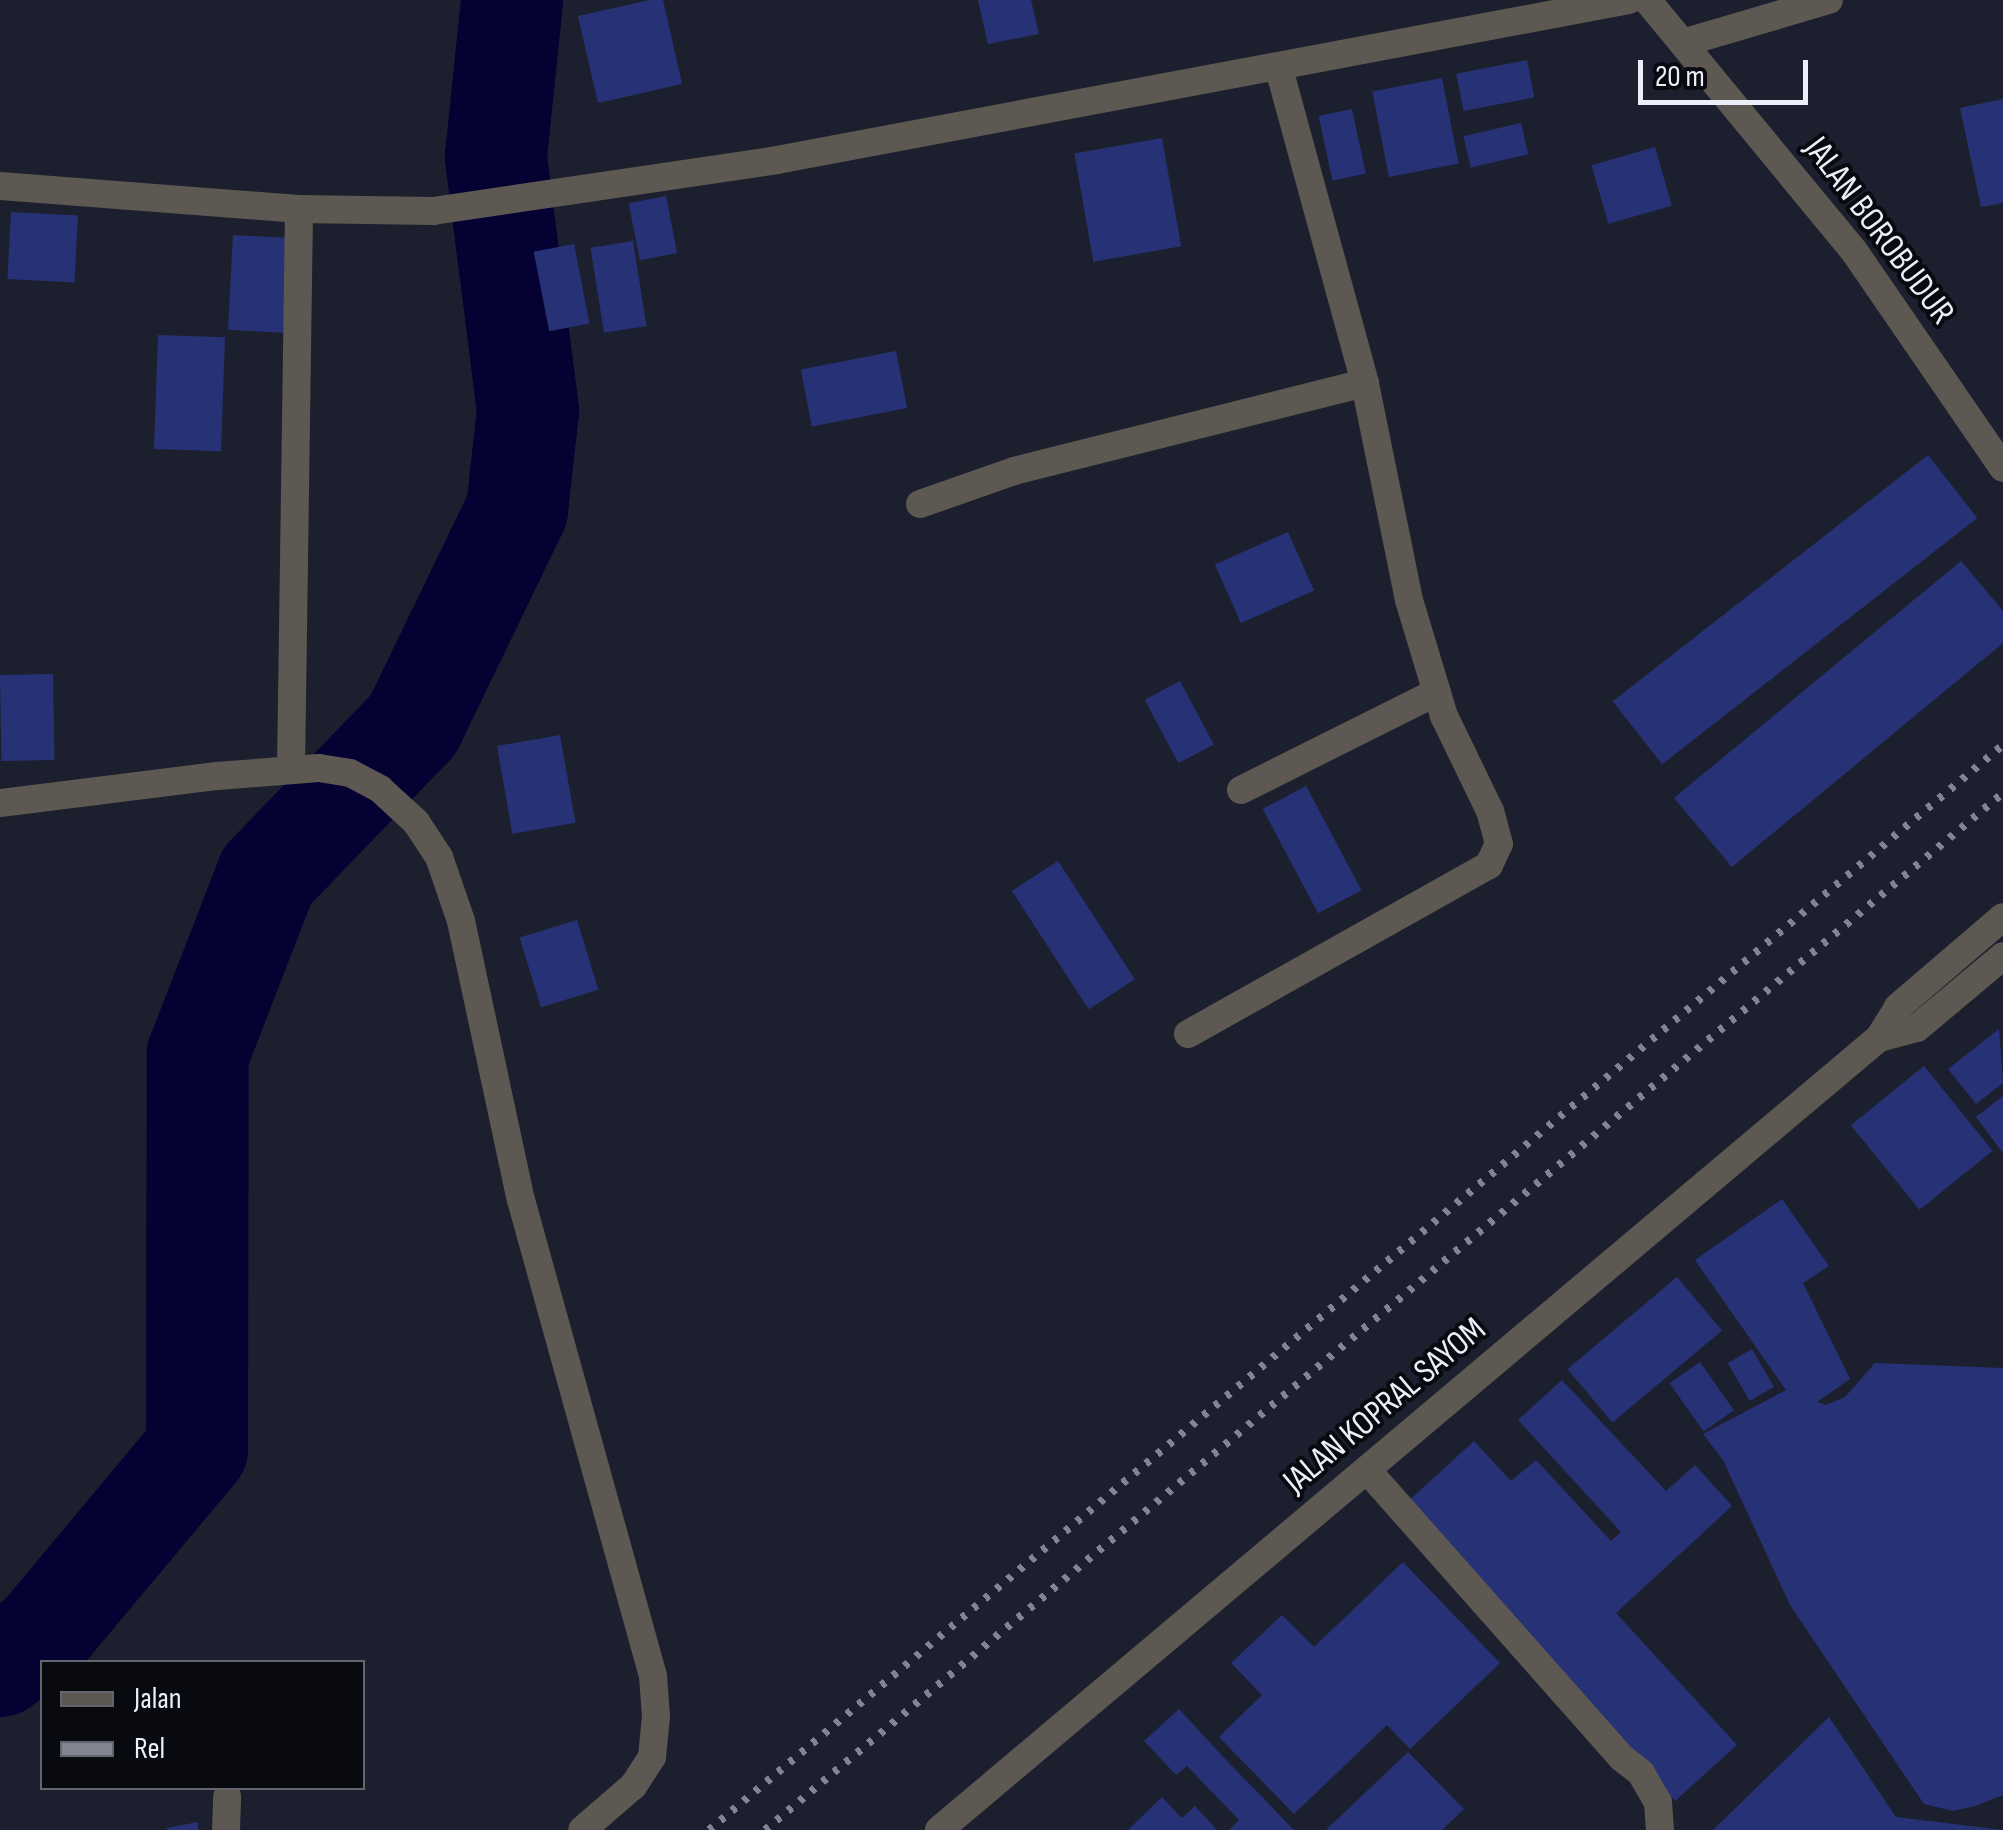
<!DOCTYPE html>
<html>
<head>
<meta charset="utf-8">
<style>
	body { margin:0 }
	#map { position:relative; width:2003px; height:1830px; overflow:hidden; background:#1c202e; font-family:"Sofia Sans Condensed",sans-serif }
	div>[style] { position:absolute }
	.river>* { height:102px; margin:-51px; padding:0 51px; transform-origin:51px; border-radius:51px; background:#050132 }
	.building>* { inset:0; background:#273276; transform-origin:0 0 }
	.minor>* { height:28px; margin:-14px; padding:0 14px; transform-origin:14px; border-radius:14px; background:#5d5851 }
	.tertiary>* { height:28px; margin:-14px; padding:0 14px; transform-origin:14px; border-radius:14px; background:#5d5851 }
	.rail>* { height:8px; margin-top:-4px; transform-origin:0; background:repeating-linear-gradient(90deg,#818591 0 5px,transparent 0 15px) }
	span { translate:-50% -50%; white-space:nowrap; text-align:center; line-height:1.15; -webkit-text-stroke:8px #080a10; paint-order:stroke }
	.street-label { font-size:35px; color:#eceffa }
	.legend { position:absolute; left:40px; top:1660px; width:325px; height:130px; box-sizing:border-box; background:#080a10; border:2px solid #63666e; margin:0; padding:12px 18px; list-style:none; font-size:30px; color:#eceffa }
	.legend li { display:flex; align-items:center; gap:20px; height:50px }
	.legend b { width:50px; border:2px solid #63666e }
	.scale { position:absolute; left:1638px; top:60px; width:170px; height:45px; box-sizing:border-box; border:5px solid #eceffa; border-top:0; padding-left:12px; font-size:30px; line-height:35px; white-space:nowrap; color:#eceffa; -webkit-text-stroke:8px #080a10; paint-order:stroke }
</style>
</head>
<body>
<div id="map">
	<div class="river">
		<div style="left:0;top:1666px;width:49px;rotate:-35.9deg"></div>
		<div style="left:40px;top:1637px;width:245px;rotate:-50.1deg"></div>
		<div style="left:197px;top:1449px;width:395px;rotate:-89.9deg"></div>
		<div style="left:198px;top:1054px;width:191px;rotate:-68.8deg"></div>
		<div style="left:267px;top:876px;width:210px;rotate:-46deg"></div>
		<div style="left:413px;top:725px;width:239px;rotate:-64.2deg"></div>
		<div style="left:517px;top:510px;width:100px;rotate:-83.7deg"></div>
		<div style="left:528px;top:411px;width:257px;rotate:-97.2deg"></div>
		<div style="left:496px;top:156px;width:157px;rotate:-84.1deg"></div>
	</div>
	<div class="building">
		<div style="clip-path:polygon(650px 0,663px 0,682px 84px,598px 103px,578px 16px)"></div>
		<div style="clip-path:polygon(978px 0,1031px 0,1039px 34px,988px 44px)"></div>
		<div style="left:1527px;top:60px;width:38px;height:72px;rotate:79deg"></div>
		<div style="left:1442px;top:78px;width:87px;height:71px;rotate:79deg"></div>
		<div style="clip-path:polygon(2003px 99px,2003px 203px,1981px 207px,1960px 108px)"></div>
		<div style="left:1352px;top:109px;width:66px;height:34px;rotate:78deg"></div>
		<div style="left:1521px;top:123px;width:32px;height:59px;rotate:77deg"></div>
		<div style="left:1162px;top:138px;width:110px;height:89px;rotate:80deg"></div>
		<div style="left:1655px;top:147px;width:61px;height:66px;rotate:74deg"></div>
		<div style="left:666px;top:196px;width:58px;height:38px;rotate:79deg"></div>
		<div style="left:11px;top:212px;width:67px;height:67px;rotate:3deg"></div>
		<div style="left:233px;top:235px;width:61px;height:95px;rotate:3deg"></div>
		<div style="left:633px;top:241px;width:86px;height:43px;rotate:81deg"></div>
		<div style="left:574px;top:244px;width:81px;height:41px;rotate:79deg"></div>
		<div style="left:158px;top:335px;width:67px;height:114px;rotate:2deg"></div>
		<div style="left:896px;top:351px;width:58px;height:97px;rotate:79deg"></div>
		<div style="left:1928px;top:455px;width:80px;height:400px;rotate:52deg"></div>
		<div style="left:1288px;top:532px;width:64px;height:80px;rotate:66deg"></div>
		<div style="clip-path:polygon(1961px 561px,2003px 611px,2003px 643px,1732px 867px,1674px 798px)"></div>
		<div style="left:53px;top:674px;width:86px;height:53px;rotate:89deg"></div>
		<div style="left:1180px;top:681px;width:72px;height:40px;rotate:62deg"></div>
		<div style="left:560px;top:735px;width:89px;height:64px;rotate:80deg"></div>
		<div style="left:1306px;top:786px;width:118px;height:49px;rotate:62deg"></div>
		<div style="left:1058px;top:861px;width:141px;height:55px;rotate:57deg"></div>
		<div style="left:577px;top:920px;width:73px;height:60px;rotate:73deg"></div>
		<div style="clip-path:polygon(1999px 1029px,2003px 1083px,1976px 1104px,1948px 1069px)"></div>
		<div style="left:1924px;top:1066px;width:109px;height:94px;rotate:51deg"></div>
		<div style="clip-path:polygon(2003px 1096px,2003px 1153px,1976px 1117px)"></div>
		<div style="clip-path:polygon(1782px 1199px,1829px 1266px,1803px 1283px,1850px 1379px,1817px 1402px,1826px 1405px,1845px 1397px,1875px 1363px,2003px 1368px,2003px 1795px,1975px 1806px,1953px 1811px,1924px 1804px,1790px 1605px,1723px 1460px,1703px 1434px,1786px 1390px,1695px 1260px)"></div>
		<div style="left:1677px;top:1277px;width:70px;height:143px;rotate:50deg"></div>
		<div style="left:1752px;top:1349px;width:44px;height:28px;rotate:60deg"></div>
		<div style="left:1700px;top:1362px;width:59px;height:37px;rotate:55deg"></div>
		<div style="clip-path:polygon(1562px 1380px,1666px 1491px,1695px 1465px,1732px 1506px,1616px 1613px,1737px 1745px,1675px 1801px,1404px 1505px,1474px 1441px,1511px 1481px,1536px 1460px,1611px 1541px,1621px 1532px,1518px 1420px)"></div>
		<div style="clip-path:polygon(1403px 1562px,1500px 1663px,1410px 1749px,1387px 1725px,1294px 1814px,1219px 1737px,1262px 1695px,1231px 1663px,1282px 1615px,1314px 1647px)"></div>
		<div style="clip-path:polygon(1179px 1709px,1228px 1762px,1294px 1830px,1229px 1830px,1239px 1820px,1187px 1766px,1176px 1775px,1144px 1741px)"></div>
		<div style="clip-path:polygon(1829px 1717px,1896px 1817px,2003px 1830px,1713px 1830px)"></div>
		<div style="clip-path:polygon(1408px 1752px,1464px 1809px,1442px 1830px,1326px 1830px)"></div>
		<div style="clip-path:polygon(1162px 1797px,1182px 1818px,1195px 1806px,1217px 1830px,1128px 1830px)"></div>
		<div style="clip-path:polygon(198px 1822px,198px 1830px,167px 1830px,167px 1828px)"></div>
	</div>
	<div class="minor">
		<div style="left:1686px;top:42px;width:149px;rotate:-16.4deg"></div>
		<div style="left:0;top:186px;width:300px;rotate:4.4deg"></div>
		<div style="left:299px;top:209px;width:134px;rotate:0.9deg"></div>
		<div style="left:433px;top:211px;width:348px;rotate:-8.4deg"></div>
		<div style="left:777px;top:160px;width:867px;rotate:-10.64deg"></div>
		<div style="left:920px;top:504px;width:100px;rotate:-19.3deg"></div>
		<div style="left:1014px;top:471px;width:362px;rotate:-14.1deg"></div>
		<div style="left:291px;top:770px;width:561px;rotate:-89.18deg"></div>
		<div style="left:1241px;top:790px;width:219px;rotate:-26.6deg"></div>
		<div style="left:0;top:803px;width:219px;rotate:-7.1deg"></div>
		<div style="left:217px;top:776px;width:102px;rotate:-4.5deg"></div>
		<div style="left:319px;top:768px;width:31px;rotate:9deg"></div>
		<div style="left:350px;top:773px;width:34px;rotate:28deg"></div>
		<div style="left:380px;top:789px;width:49px;rotate:42.5deg"></div>
		<div style="left:416px;top:822px;width:42px;rotate:56.7deg"></div>
		<div style="left:439px;top:857px;width:68px;rotate:71deg"></div>
		<div style="left:461px;top:921px;width:285px;rotate:77.9deg"></div>
		<div style="left:521px;top:1200px;width:494px;rotate:74.5deg"></div>
		<div style="left:653px;top:1676px;width:40px;rotate:85.7deg"></div>
		<div style="left:656px;top:1716px;width:41px;rotate:95.6deg"></div>
		<div style="left:652px;top:1757px;width:35px;rotate:123deg"></div>
		<div style="left:633px;top:1786px;width:67px;rotate:139.2deg"></div>
		<div style="left:1188px;top:1034px;width:345px;rotate:-29.3deg"></div>
		<div style="left:1489px;top:865px;width:23px;rotate:-65deg"></div>
		<div style="left:1499px;top:844px;width:34px;rotate:-105deg"></div>
		<div style="left:1490px;top:811px;width:106px;rotate:-115.8deg"></div>
		<div style="left:1444px;top:716px;width:121px;rotate:-106.8deg"></div>
		<div style="left:1409px;top:600px;width:221px;rotate:-101.5deg"></div>
		<div style="left:1365px;top:383px;width:327px;rotate:-105.3deg"></div>
		<div style="left:1367px;top:1470px;width:385px;rotate:48.5deg"></div>
		<div style="left:1622px;top:1758px;width:24px;rotate:38deg"></div>
		<div style="left:1641px;top:1773px;width:34px;rotate:60deg"></div>
		<div style="left:1658px;top:1802px;width:28px;rotate:86deg"></div>
		<div style="left:226px;top:1830px;width:33px;rotate:-88deg"></div>
	</div>
	<div class="tertiary">
		<div style="left:1647px;top:0;width:325px;rotate:50.5deg"></div>
		<div style="left:1854px;top:251px;width:263px;rotate:55.5deg"></div>
		<div style="left:1879px;top:1038px;width:39px;rotate:-15deg"></div>
		<div style="left:1917px;top:1028px;width:112px;rotate:-39.9deg"></div>
		<div style="left:939px;top:1830px;width:1229px;rotate:-40.12deg"></div>
		<div style="left:1879px;top:1038px;width:36px;rotate:-58deg"></div>
		<div style="left:1898px;top:1007px;width:138px;rotate:-40.6deg"></div>
	</div>
	<div class="rail">
		<div style="left:709px;top:1830px;width:1689px;rotate:-39.98deg"></div>
		<div style="left:765px;top:1830px;width:1615px;rotate:-39.95deg"></div>
	</div>
	<div class="street-label">
		<span style="left:1879px;top:231px;rotate:53deg">JALAN BOROBUDUR</span>
		<span style="left:1385px;top:1406px;rotate:-40deg">JALAN KOPRAL SAYOM</span>
	</div>
	<ul class="legend">
	<li><b style="height:12px;background:#5d5851"></b>Jalan</li>
	<li><b style="height:12px;background:#818591"></b>Rel</li>
	</ul>
	<div class="scale">20 m</div>
</div>
</body>
</html>
